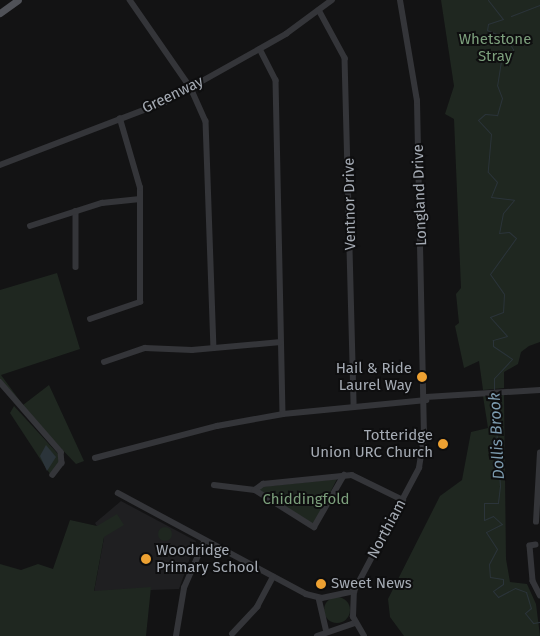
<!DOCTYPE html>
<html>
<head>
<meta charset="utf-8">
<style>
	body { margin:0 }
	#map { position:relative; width:540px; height:636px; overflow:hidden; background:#131314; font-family:"Fira Sans",sans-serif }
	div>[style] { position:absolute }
	.built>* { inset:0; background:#1f1f21 }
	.green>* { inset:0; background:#1f2720 }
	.round { border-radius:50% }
	.water>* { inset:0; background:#2b343a }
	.stream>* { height:1px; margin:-0.5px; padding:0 0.5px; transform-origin:0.5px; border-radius:0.5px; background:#2b343a }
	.minor>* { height:5.5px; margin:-2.75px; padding:0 2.75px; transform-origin:2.75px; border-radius:2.75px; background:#343539 }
	.major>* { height:7px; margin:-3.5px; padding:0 3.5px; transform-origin:3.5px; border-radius:3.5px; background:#505258 }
	.dots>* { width:14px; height:14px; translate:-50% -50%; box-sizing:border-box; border:2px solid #0e0e0f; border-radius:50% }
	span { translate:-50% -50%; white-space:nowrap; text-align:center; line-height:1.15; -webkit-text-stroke:4px #0e0e0f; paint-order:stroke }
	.park-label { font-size:15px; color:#7c9f7c }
	.street-label { font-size:15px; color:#a5abb4 }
	.poi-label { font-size:15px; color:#a5abb4 }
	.right { translate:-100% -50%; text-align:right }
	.left { translate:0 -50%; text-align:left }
	.water-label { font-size:16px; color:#7c9baf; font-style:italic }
</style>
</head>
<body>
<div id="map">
	<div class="built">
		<div style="clip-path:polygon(121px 501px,196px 541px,179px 589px,94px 592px,104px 538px,95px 523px)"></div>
	</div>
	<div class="green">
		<div style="clip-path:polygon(441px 0,540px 0,540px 342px,529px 346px,521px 352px,518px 364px,504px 372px,504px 388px,483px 390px,479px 361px,464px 368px,455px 326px,459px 323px,456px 294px,461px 288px,454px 119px,445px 114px,454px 86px)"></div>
		<div style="clip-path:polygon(57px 273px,80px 349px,1px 375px,23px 405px,49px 385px,84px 461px,76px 464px,10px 395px,0 379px,0 290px)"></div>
		<div style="clip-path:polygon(504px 395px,506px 559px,510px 582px,527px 584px,536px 604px,540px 636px,404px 636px,390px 617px,388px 599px,440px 496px,462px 480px,471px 432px,488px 428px,483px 396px)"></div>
		<div style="clip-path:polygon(14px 406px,59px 455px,60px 463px,50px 474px,10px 413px)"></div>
		<div style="clip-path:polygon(337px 479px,314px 524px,258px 491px,260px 487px)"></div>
		<div style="clip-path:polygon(117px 514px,124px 525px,104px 537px,94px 591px,151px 587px,146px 636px,0 636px,0 564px,21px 570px,38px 564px,53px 569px,70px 520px,97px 526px)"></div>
		<div class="round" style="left:158px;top:527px;width:14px;height:14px"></div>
		<div class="round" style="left:324px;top:597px;width:26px;height:26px"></div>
	</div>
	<div class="water">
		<div style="clip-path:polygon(46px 445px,56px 457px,47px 471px,40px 456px)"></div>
	</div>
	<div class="stream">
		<div style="left:488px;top:0;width:24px;rotate:52deg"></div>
		<div style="left:503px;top:19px;width:16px;rotate:162deg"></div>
		<div style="left:488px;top:24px;width:6px;rotate:99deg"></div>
		<div style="left:487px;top:30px;width:21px;rotate:23deg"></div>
		<div style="left:506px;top:38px;width:13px;rotate:58deg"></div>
		<div style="left:513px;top:49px;width:8px;rotate:97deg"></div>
		<div style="left:512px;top:57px;width:12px;rotate:160deg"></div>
		<div style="left:501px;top:61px;width:24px;rotate:99deg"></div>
		<div style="left:497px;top:85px;width:14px;rotate:69deg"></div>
		<div style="left:502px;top:98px;width:18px;rotate:106deg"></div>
		<div style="left:497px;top:115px;width:12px;rotate:-175deg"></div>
		<div style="left:485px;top:114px;width:9px;rotate:139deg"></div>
		<div style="left:478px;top:120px;width:19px;rotate:47deg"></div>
		<div style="left:491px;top:134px;width:38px;rotate:95deg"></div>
		<div style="left:488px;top:172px;width:13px;rotate:48deg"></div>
		<div style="left:497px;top:182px;width:16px;rotate:112deg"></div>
		<div style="left:491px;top:197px;width:23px;rotate:7deg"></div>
		<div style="left:514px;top:200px;width:17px;rotate:130deg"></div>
		<div style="left:503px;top:213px;width:20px;rotate:101deg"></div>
		<div style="left:499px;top:233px;width:10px;rotate:-6deg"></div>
		<div style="left:509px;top:232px;width:9px;rotate:41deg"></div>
		<div style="left:516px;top:238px;width:44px;rotate:125.8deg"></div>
		<div style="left:490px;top:274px;width:24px;rotate:55deg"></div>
		<div style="left:504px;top:294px;width:18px;rotate:93deg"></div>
		<div style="left:503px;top:312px;width:14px;rotate:159deg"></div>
		<div style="left:490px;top:317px;width:25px;rotate:48deg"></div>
		<div style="left:507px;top:336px;width:15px;rotate:164deg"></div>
		<div style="left:493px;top:340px;width:6px;rotate:90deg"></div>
		<div style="left:493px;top:346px;width:23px;rotate:34deg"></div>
		<div style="left:512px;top:359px;width:26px;rotate:133deg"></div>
		<div style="left:494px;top:378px;width:11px;rotate:90deg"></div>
		<div style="left:511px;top:16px;width:31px;rotate:-21deg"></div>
		<div style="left:494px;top:396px;width:90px;rotate:86.2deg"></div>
		<div style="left:500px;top:486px;width:17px;rotate:97deg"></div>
		<div style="left:498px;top:503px;width:14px;rotate:180deg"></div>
		<div style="left:484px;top:503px;width:17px;rotate:90deg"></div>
		<div style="left:484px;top:520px;width:10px;rotate:-24deg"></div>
		<div style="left:493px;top:516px;width:12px;rotate:42deg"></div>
		<div style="left:502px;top:524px;width:18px;rotate:153deg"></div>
		<div style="left:486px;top:532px;width:20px;rotate:57deg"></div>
		<div style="left:497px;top:549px;width:17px;rotate:118deg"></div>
		<div style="left:489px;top:564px;width:13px;rotate:86deg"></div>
		<div style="left:490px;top:577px;width:13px;rotate:9deg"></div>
		<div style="left:503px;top:579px;width:5px;rotate:90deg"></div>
		<div style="left:503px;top:584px;width:12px;rotate:145deg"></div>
		<div style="left:493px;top:591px;width:8px;rotate:50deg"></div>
		<div style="left:498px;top:597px;width:19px;rotate:-28deg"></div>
		<div style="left:515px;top:588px;width:12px;rotate:20deg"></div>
		<div style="left:526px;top:592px;width:17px;rotate:73deg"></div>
		<div style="left:531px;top:608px;width:8px;rotate:140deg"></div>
		<div style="left:525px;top:613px;width:13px;rotate:51deg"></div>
		<div style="left:533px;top:623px;width:7px;rotate:-8deg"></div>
		<div style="left:540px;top:636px;width:1px;rotate:-90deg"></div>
	</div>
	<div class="minor">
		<div style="left:130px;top:0;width:107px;rotate:55.3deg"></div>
		<div style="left:191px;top:88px;width:36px;rotate:66deg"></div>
		<div style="left:206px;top:121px;width:226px;rotate:88deg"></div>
		<div style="left:319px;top:10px;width:55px;rotate:61.6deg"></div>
		<div style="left:345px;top:58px;width:348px;rotate:88.5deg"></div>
		<div style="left:260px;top:49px;width:35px;rotate:63deg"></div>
		<div style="left:276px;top:80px;width:334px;rotate:88.8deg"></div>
		<div style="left:0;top:165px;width:177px;rotate:-20.9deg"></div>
		<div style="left:165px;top:102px;width:139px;rotate:-29.3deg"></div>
		<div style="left:286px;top:34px;width:57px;rotate:-36.5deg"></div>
		<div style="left:76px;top:211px;width:56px;rotate:90deg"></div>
		<div style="left:30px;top:226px;width:76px;rotate:-17.7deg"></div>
		<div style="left:102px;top:203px;width:38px;rotate:-6deg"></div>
		<div style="left:90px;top:319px;width:53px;rotate:-18.8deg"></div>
		<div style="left:140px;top:302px;width:114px;rotate:-90deg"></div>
		<div style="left:140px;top:188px;width:72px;rotate:-106.2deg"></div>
		<div style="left:104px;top:362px;width:43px;rotate:-18.9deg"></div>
		<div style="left:145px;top:348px;width:47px;rotate:2.4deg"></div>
		<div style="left:192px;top:350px;width:89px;rotate:-5.1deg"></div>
		<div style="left:0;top:382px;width:93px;rotate:48.9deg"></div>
		<div style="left:61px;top:452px;width:11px;rotate:85deg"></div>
		<div style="left:62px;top:463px;width:15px;rotate:127deg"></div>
		<div style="left:426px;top:397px;width:114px;rotate:-3.5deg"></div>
		<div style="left:95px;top:458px;width:126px;rotate:-14.7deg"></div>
		<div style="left:217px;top:426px;width:67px;rotate:-10.3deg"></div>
		<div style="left:283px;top:414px;width:144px;rotate:-5.6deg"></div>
		<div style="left:214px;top:485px;width:41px;rotate:7deg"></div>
		<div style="left:255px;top:490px;width:10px;rotate:-37deg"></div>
		<div style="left:263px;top:484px;width:89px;rotate:-5.8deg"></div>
		<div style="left:352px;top:475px;width:57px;rotate:26.1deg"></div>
		<div style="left:255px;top:490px;width:70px;rotate:32.1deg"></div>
		<div style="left:314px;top:527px;width:60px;rotate:-60deg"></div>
		<div style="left:118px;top:493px;width:213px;rotate:28.2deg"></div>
		<div style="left:306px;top:594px;width:16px;rotate:14deg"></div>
		<div style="left:322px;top:598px;width:33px;rotate:-12deg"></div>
		<div style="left:536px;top:522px;width:69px;rotate:-86.7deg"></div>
		<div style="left:536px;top:545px;width:6px;rotate:171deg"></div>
		<div style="left:530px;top:546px;width:35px;rotate:85deg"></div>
		<div style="left:533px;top:581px;width:16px;rotate:63deg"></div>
		<div style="left:319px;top:598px;width:32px;rotate:77deg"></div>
		<div style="left:232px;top:634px;width:37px;rotate:-47deg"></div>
		<div style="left:257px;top:607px;width:34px;rotate:-62deg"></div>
		<div style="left:176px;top:636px;width:49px;rotate:-80.5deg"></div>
		<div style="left:184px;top:588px;width:50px;rotate:-66.5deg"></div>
		<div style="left:317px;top:636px;width:40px;rotate:-18.9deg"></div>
		<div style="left:364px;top:636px;width:22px;rotate:-120deg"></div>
		<div style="left:353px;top:617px;width:26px;rotate:-88deg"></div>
		<div style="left:354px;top:591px;width:139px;rotate:-62.1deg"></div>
		<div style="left:419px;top:468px;width:32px;rotate:-81deg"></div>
		<div style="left:424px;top:436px;width:335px;rotate:-91.2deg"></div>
		<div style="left:417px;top:101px;width:102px;rotate:-99.6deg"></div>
	</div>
	<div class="major">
		<div style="left:0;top:13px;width:22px;rotate:-36deg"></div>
	</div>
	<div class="dots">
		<div style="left:422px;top:377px;background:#eda132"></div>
		<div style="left:443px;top:444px;background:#eda132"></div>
		<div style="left:146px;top:559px;background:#eda132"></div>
		<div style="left:321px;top:584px;background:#eda132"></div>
	</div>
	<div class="park-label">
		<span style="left:495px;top:48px">Whetstone<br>Stray</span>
		<span style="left:306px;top:500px">Chiddingfold</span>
	</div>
	<div class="street-label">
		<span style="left:173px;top:95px;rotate:-26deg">Greenway</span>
		<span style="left:420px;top:195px;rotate:-92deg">Longland Drive</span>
		<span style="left:350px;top:204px;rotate:-91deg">Ventnor Drive</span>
		<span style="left:387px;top:529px;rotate:-62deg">Northiam</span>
	</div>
	<div class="poi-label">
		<span class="right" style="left:412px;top:377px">Hail &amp; Ride<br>Laurel Way</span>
		<span class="right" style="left:433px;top:444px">Totteridge<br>Union URC Church</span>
		<span class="left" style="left:156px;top:559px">Woodridge<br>Primary School</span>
		<span class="left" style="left:331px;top:584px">Sweet News</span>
	</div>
	<div class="water-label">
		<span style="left:497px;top:436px;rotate:-93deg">Dollis Brook</span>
	</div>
</div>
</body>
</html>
